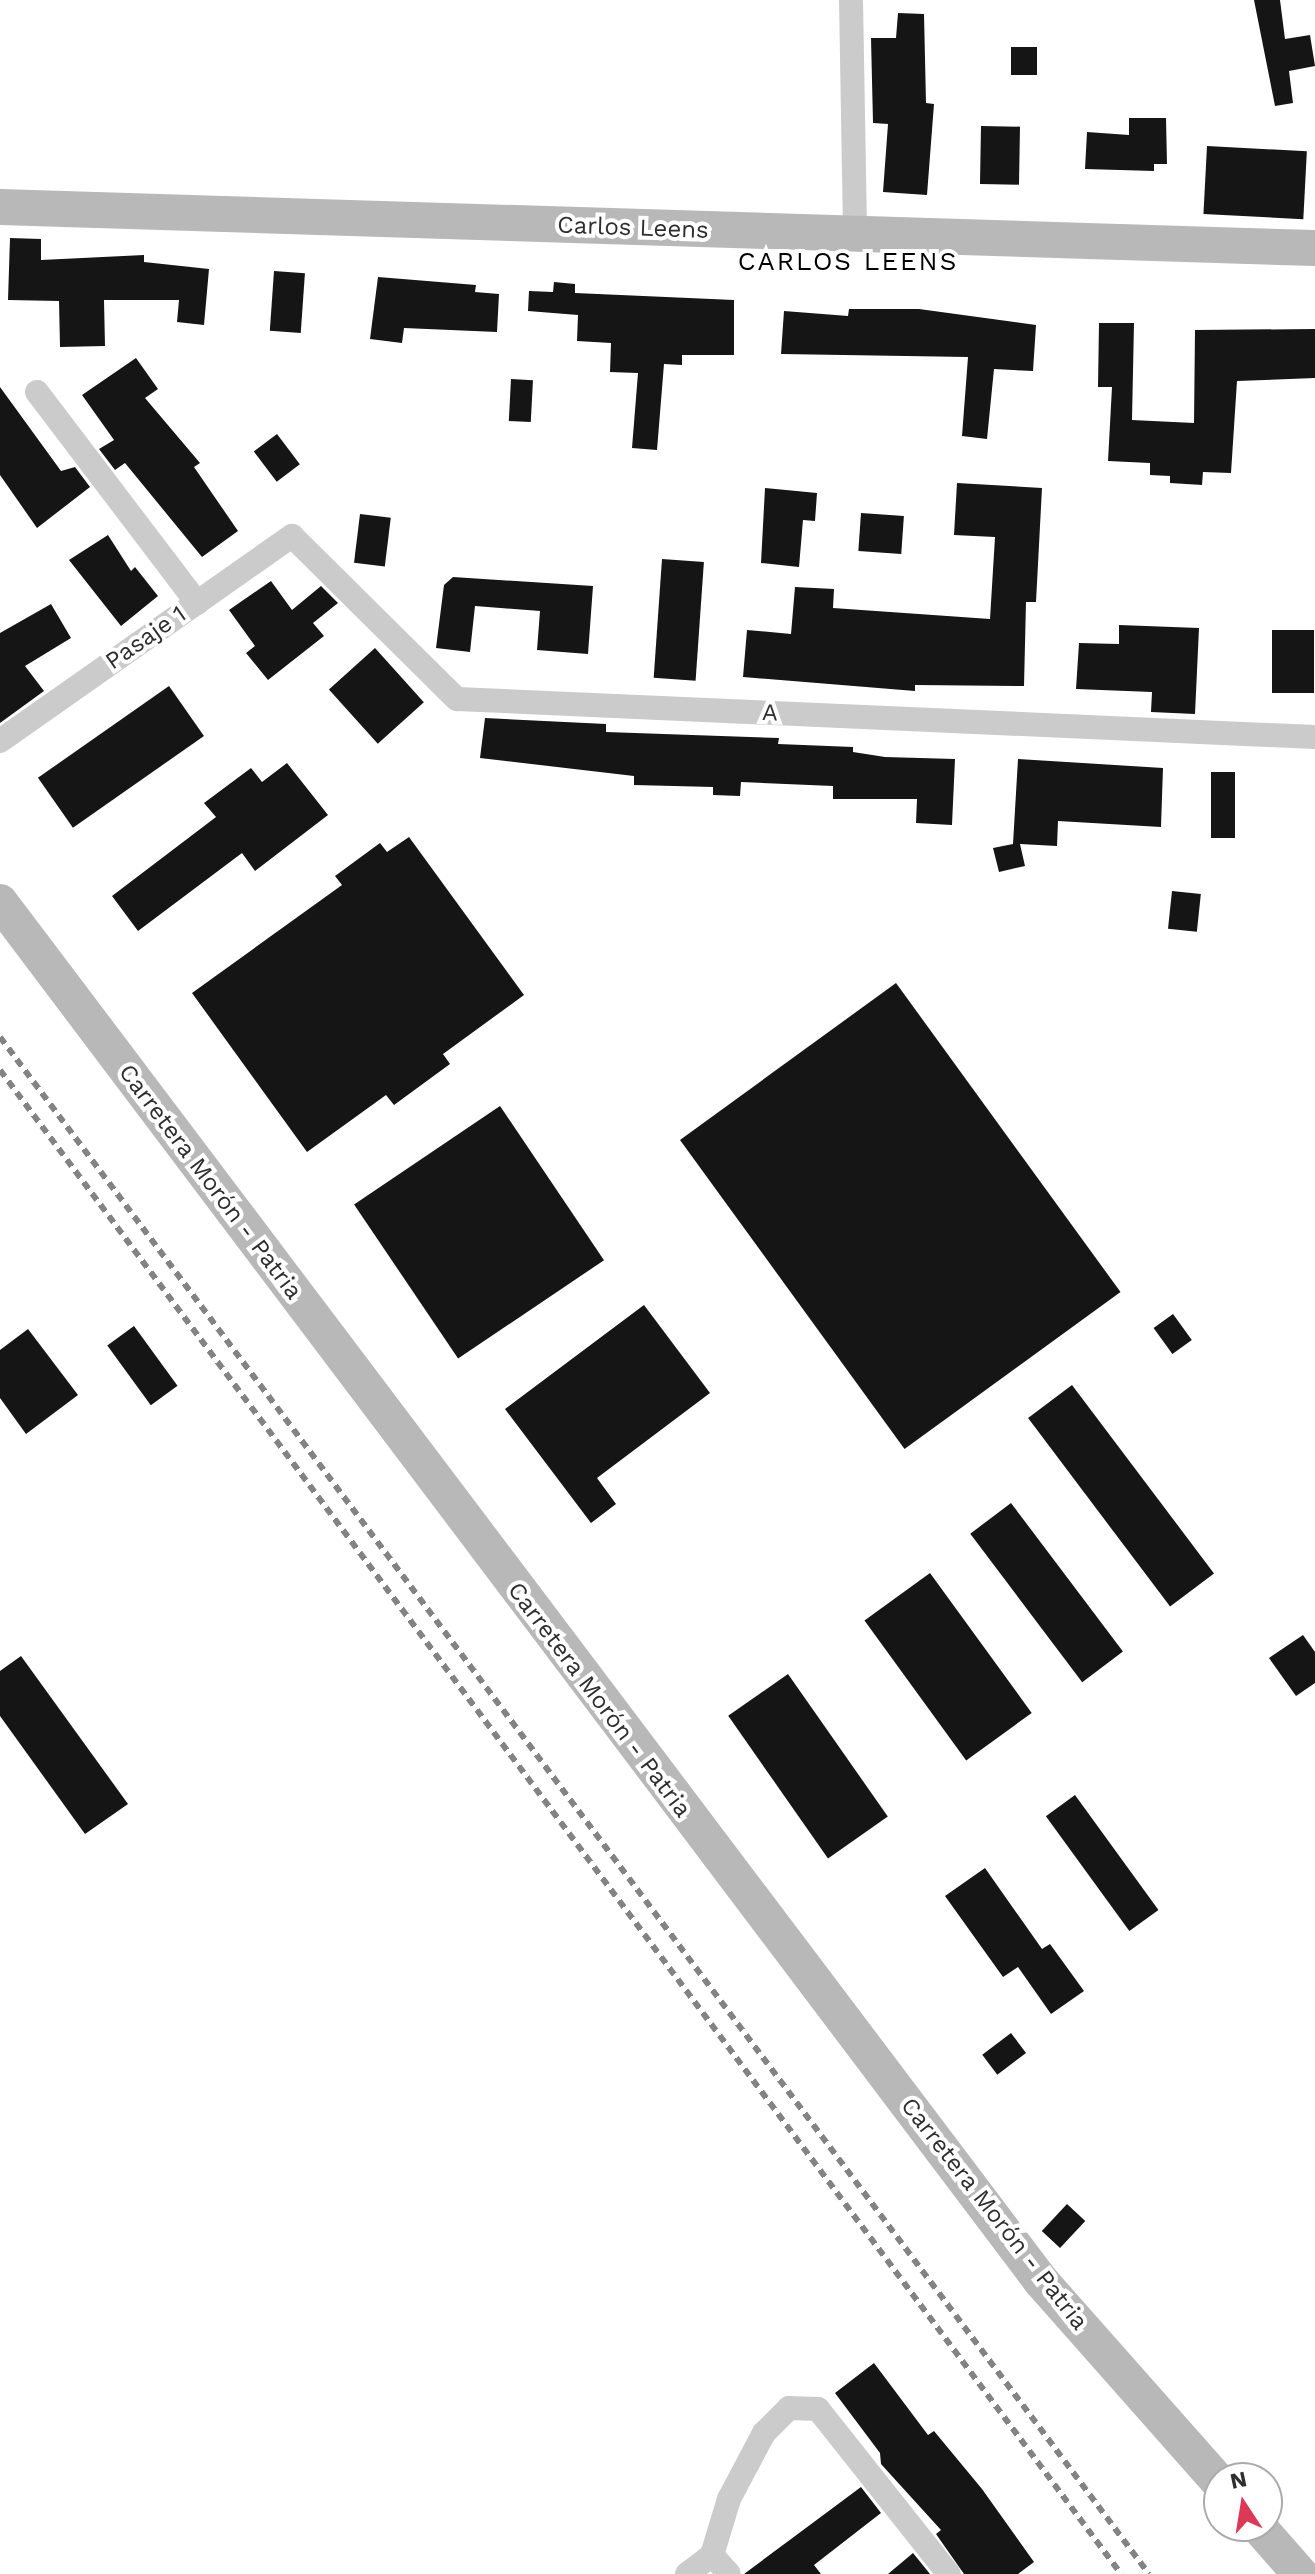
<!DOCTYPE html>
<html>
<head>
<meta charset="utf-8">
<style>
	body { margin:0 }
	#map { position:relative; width:1315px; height:2574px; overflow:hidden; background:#fff; font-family:"Work Sans",sans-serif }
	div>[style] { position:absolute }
	.building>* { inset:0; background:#151515; transform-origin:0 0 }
	.street>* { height:24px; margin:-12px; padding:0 12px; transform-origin:12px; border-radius:12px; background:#cbcbcb }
	.secondary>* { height:36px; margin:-18px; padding:0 18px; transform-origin:18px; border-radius:18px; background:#b8b8b8 }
	.rail>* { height:6px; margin-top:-3px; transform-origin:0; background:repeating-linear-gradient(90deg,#838383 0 8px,transparent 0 14px) }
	span { translate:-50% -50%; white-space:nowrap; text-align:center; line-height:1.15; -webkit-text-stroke:8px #fff; paint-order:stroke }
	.street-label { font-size:24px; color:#2e2e2e }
	.neighbourhood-label { font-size:26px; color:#000; letter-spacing:2px }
	.north { position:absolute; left:1203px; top:2462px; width:80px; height:80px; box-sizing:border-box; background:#fff; border:2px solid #ababab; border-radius:50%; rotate:348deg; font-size:22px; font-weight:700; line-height:32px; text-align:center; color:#2e2e2e }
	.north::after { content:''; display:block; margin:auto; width:28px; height:36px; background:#dd3856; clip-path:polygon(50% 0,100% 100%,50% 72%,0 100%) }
</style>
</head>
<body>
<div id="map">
	<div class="building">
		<div style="clip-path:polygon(1254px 0,1280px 0,1285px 39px,1310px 35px,1315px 66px,1289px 71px,1293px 103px,1275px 106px)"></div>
		<div style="clip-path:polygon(898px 13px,924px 14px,926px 103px,934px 104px,927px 195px,883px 192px,888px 124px,873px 123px,871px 38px,896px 38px)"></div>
		<div style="left:1011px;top:47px;width:26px;height:28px"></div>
		<div style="clip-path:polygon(1129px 118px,1166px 118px,1167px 164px,1154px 164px,1154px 171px,1085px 169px,1087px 132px,1129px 135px)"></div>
		<div style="left:981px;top:126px;width:39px;height:58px;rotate:1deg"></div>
		<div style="left:1207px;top:146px;width:100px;height:68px;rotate:3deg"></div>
		<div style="clip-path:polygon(10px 238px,41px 239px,41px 260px,144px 255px,144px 262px,209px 269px,204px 325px,177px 322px,179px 300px,104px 300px,105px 346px,60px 347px,59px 301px,8px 300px)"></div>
		<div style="left:274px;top:271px;width:31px;height:60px;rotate:4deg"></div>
		<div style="clip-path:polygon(378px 277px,476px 285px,475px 292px,499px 294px,497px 332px,404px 328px,402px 343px,370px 339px)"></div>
		<div style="clip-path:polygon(554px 282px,575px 284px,575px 293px,734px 300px,734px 355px,682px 355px,682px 365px,664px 364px,657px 450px,632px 448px,638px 373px,610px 372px,611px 343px,577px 341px,578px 315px,528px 311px,529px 291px,553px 292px)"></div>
		<div style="clip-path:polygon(849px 309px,919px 309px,1036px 325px,1033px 371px,994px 369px,987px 439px,962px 436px,968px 357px,781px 354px,784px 311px,848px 316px)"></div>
		<div style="clip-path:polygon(1099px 323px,1134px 323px,1132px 420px,1194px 423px,1195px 330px,1315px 329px,1315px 378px,1237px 381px,1231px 473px,1203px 472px,1202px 485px,1170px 483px,1170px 476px,1150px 475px,1150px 463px,1108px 461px,1112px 387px,1098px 387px)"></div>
		<div style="clip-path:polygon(136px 358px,158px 389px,145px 398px,200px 463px,194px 467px,238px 531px,202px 557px,125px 463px,115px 470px,99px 449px,114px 440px,82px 395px)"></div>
		<div style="left:511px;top:379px;width:22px;height:42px;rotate:3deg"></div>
		<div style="clip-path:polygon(0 387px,61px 471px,75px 467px,90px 487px,37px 528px,0 475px)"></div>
		<div style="left:277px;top:434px;width:38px;height:29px;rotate:53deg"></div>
		<div style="clip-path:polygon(957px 483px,1042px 488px,1036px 602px,1026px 602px,1024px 686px,915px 685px,915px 691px,743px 677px,747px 630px,791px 634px,795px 587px,834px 589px,833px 608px,990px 619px,995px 537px,954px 535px)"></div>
		<div style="clip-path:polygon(765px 488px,817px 493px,815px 521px,803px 520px,799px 567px,761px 563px)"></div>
		<div style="left:861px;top:513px;width:43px;height:38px;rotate:4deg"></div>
		<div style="left:360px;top:514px;width:31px;height:49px;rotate:7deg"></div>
		<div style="clip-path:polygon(108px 535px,131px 571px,135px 567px,158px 596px,121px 626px,69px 560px)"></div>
		<div style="left:662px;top:559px;width:42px;height:119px;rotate:4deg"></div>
		<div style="clip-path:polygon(453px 577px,593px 586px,588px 654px,537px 650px,540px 611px,475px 606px,470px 652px,436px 648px,444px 585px)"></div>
		<div style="clip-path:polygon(271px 581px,292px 610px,321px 586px,338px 603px,313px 623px,324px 636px,268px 680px,246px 653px,255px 646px,229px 610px)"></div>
		<div style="clip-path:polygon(51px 604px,71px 638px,25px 666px,44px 691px,0 723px,0 633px)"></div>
		<div style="clip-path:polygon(1119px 625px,1199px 628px,1195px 714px,1151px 712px,1152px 692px,1076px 689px,1079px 643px,1119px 644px)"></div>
		<div style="left:1272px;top:630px;width:42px;height:63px"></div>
		<div style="left:375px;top:648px;width:73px;height:62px;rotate:48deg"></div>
		<div style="left:169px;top:686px;width:61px;height:160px;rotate:55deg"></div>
		<div style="clip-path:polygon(485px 718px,606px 724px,606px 732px,779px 738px,778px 744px,853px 747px,853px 752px,885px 757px,955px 759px,952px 825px,916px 823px,917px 799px,833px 799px,833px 786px,741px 782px,740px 796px,713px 795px,713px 787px,634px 785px,634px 776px,480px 758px)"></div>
		<div style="clip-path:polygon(1018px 759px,1163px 768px,1161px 827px,1058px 821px,1057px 846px,1020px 844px,1025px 866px,999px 872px,993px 848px,1013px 844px)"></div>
		<div style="clip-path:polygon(287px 763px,328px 815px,255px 871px,242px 853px,138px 931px,112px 896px,216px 817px,204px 803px,251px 768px,262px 782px)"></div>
		<div style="left:1211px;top:772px;width:24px;height:66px"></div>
		<div style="clip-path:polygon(409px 837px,524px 995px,443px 1054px,450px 1064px,394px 1105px,386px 1095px,307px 1152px,192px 993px,342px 885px,335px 876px,380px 843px,387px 852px)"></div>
		<div style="left:1172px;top:891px;width:29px;height:38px;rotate:6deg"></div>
		<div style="left:896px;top:983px;width:382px;height:267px;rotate:54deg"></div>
		<div style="left:500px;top:1106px;width:186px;height:176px;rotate:56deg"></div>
		<div style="clip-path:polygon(644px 1305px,710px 1393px,597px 1478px,616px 1504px,591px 1523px,505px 1409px)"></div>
		<div style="left:1173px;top:1314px;width:32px;height:24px;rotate:54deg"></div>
		<div style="left:134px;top:1326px;width:74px;height:33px;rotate:54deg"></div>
		<div style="clip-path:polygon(28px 1329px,78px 1395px,26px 1434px,0 1398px,0 1350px)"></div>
		<div style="left:1072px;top:1385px;width:236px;height:55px;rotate:53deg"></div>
		<div style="left:1011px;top:1503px;width:186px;height:51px;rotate:53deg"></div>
		<div style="left:930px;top:1573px;width:173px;height:81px;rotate:54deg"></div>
		<div style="clip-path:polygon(1303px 1635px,1315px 1652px,1315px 1683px,1296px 1696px,1269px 1658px)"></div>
		<div style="clip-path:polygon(21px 1656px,128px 1804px,85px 1834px,0 1716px,0 1671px)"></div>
		<div style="left:788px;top:1674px;width:174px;height:73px;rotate:55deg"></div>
		<div style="left:1075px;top:1795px;width:142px;height:36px;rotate:54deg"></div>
		<div style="clip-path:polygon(985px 1868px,1042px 1949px,1050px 1944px,1084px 1991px,1051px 2014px,1018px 1967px,1003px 1977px,945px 1896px)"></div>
		<div style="left:1011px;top:2033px;width:25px;height:36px;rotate:53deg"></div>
		<div style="left:1067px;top:2204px;width:25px;height:37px;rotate:43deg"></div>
		<div style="clip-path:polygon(874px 2363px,928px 2435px,934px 2431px,982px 2489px,1034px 2562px,1018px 2574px,964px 2574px,936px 2534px,941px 2530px,881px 2464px,880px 2453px,835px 2393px)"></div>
		<div style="clip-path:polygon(861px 2487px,881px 2513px,814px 2565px,821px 2574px,744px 2574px)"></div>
		<div style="clip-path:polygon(913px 2553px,930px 2574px,888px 2574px)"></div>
	</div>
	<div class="street">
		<div style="left:851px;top:0;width:235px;rotate:89deg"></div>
		<div style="left:37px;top:392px;width:265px;rotate:52.8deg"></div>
		<div style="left:0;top:741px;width:357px;rotate:-35.1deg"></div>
		<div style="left:292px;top:536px;width:232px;rotate:44.7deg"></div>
		<div style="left:457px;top:699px;width:859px;rotate:2.54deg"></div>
		<div style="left:712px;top:2555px;width:25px;rotate:48deg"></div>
		<div style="left:687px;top:2574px;width:31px;rotate:-37deg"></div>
		<div style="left:712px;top:2555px;width:59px;rotate:-73.1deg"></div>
		<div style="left:729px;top:2499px;width:75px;rotate:-62.1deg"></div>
		<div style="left:764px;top:2433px;width:35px;rotate:-45deg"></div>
		<div style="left:789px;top:2408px;width:29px;rotate:2deg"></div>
		<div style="left:818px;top:2409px;width:211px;rotate:51.6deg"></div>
	</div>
	<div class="secondary">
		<div style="left:0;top:207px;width:1316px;rotate:1.79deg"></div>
		<div style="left:0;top:902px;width:1728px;rotate:52.95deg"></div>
		<div style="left:1041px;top:2281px;width:268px;rotate:48.5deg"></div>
		<div style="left:1258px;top:2526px;width:64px;rotate:48.8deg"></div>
	</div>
	<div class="rail">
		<div style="left:0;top:1037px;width:1919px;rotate:53.22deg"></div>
		<div style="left:0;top:1070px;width:1876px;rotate:53.3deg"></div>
	</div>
	<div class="street-label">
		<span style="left:633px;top:228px;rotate:2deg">Carlos Leens</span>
		<span style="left:146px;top:638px;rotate:-35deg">Pasaje 1</span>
		<span style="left:770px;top:713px;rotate:2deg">A</span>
		<span style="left:210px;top:1182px;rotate:53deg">Carretera Morón - Patria</span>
		<span style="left:599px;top:1700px;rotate:53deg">Carretera Morón - Patria</span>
		<span style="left:994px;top:2214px;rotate:52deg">Carretera Morón - Patria</span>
	</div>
	<div class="neighbourhood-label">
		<span style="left:848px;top:262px">CARLOS LEENS</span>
	</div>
	<div class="north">N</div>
</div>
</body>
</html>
